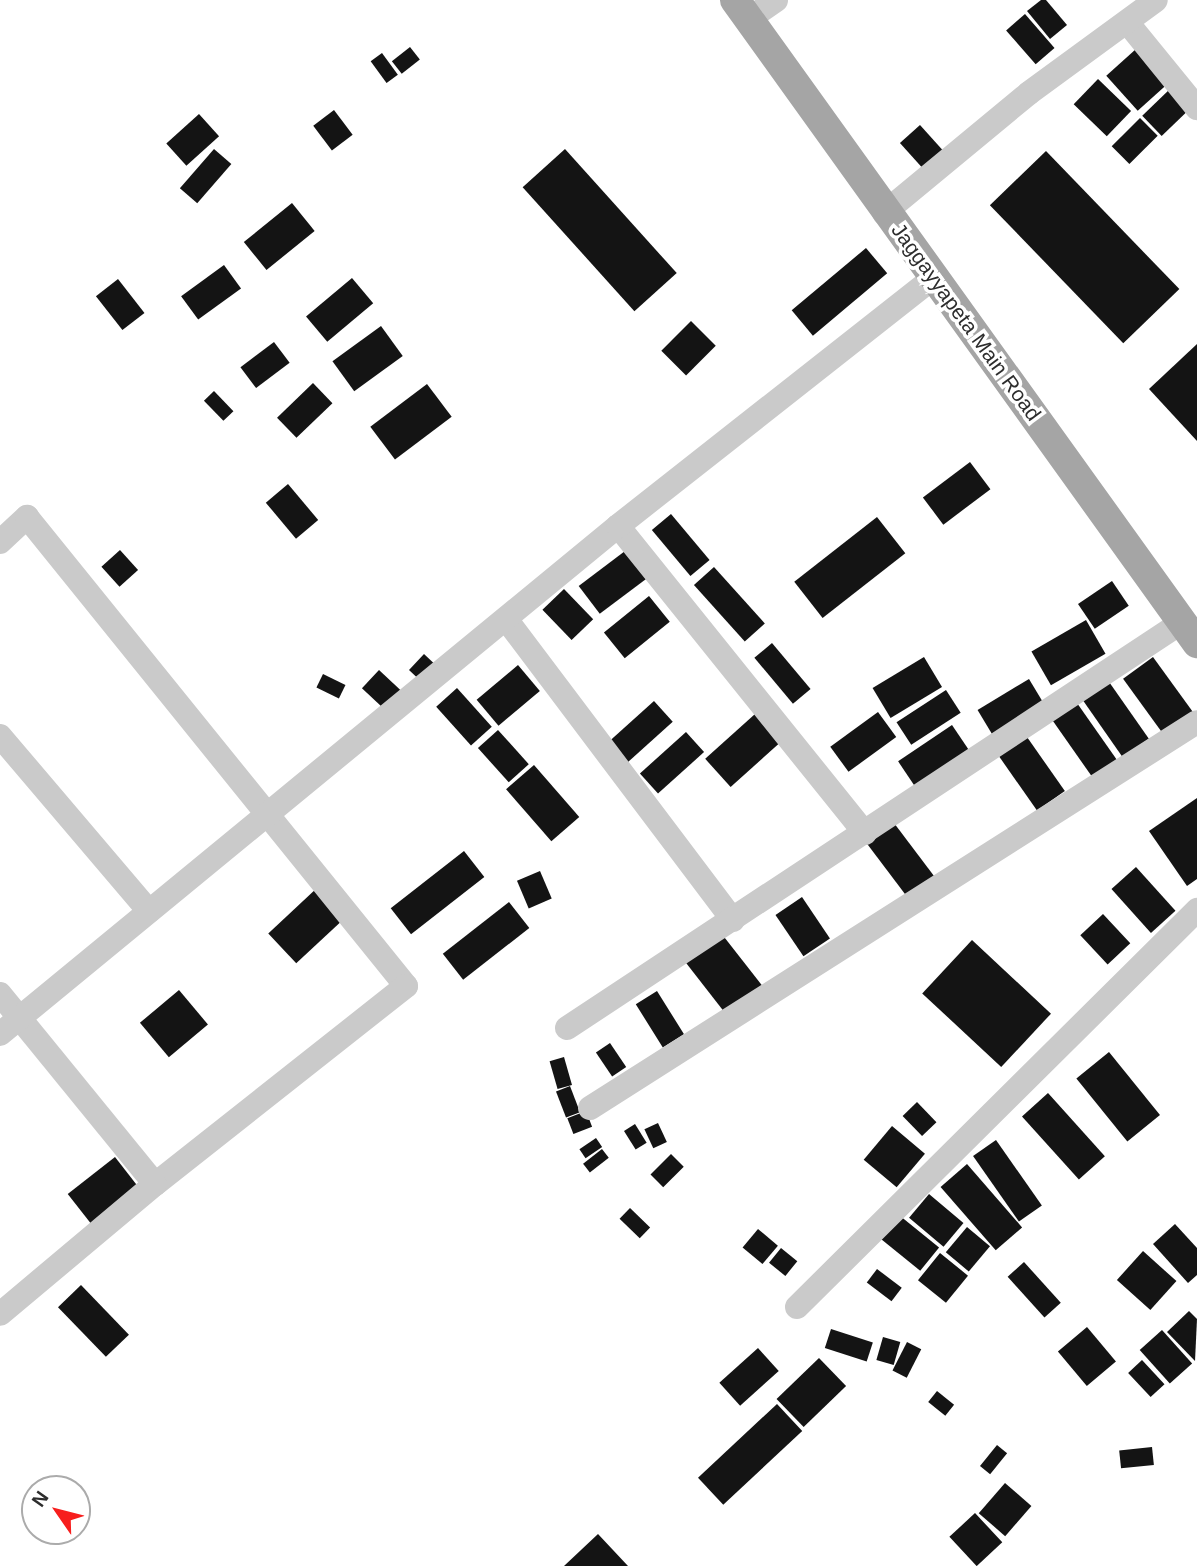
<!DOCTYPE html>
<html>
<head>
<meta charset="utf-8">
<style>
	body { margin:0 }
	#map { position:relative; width:1197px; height:1566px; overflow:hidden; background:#fff; font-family:Helvetica,sans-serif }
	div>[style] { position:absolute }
	.building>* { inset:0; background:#141414; transform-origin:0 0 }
	.minor>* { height:24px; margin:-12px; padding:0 12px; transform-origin:12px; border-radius:12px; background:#cacaca }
	.major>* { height:30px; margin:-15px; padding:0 15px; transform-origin:15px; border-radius:15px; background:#a5a5a5 }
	span { translate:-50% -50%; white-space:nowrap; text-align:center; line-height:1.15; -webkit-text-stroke:7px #fff; paint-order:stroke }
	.street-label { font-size:21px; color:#2d2d2d }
	.north { position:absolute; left:21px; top:1475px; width:70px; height:70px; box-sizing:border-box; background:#fff; border:2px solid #ababab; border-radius:50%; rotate:305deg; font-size:19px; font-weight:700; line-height:28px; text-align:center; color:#2d2d2d }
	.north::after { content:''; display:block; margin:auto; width:24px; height:32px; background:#f71e1d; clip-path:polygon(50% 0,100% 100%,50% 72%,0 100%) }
</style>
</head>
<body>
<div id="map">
	<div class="building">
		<div style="clip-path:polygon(1041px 0,1046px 0,1067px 25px,1050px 39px,1027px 11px)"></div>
		<div style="left:1025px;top:14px;width:45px;height:25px;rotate:49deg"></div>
		<div style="left:410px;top:47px;width:16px;height:23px;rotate:52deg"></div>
		<div style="left:1136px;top:49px;width:47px;height:40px;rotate:48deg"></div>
		<div style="left:382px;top:53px;width:27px;height:14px;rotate:54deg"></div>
		<div style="left:1098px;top:79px;width:46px;height:35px;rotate:44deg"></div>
		<div style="left:1171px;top:88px;width:28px;height:40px;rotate:46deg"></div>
		<div style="left:334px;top:110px;width:31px;height:26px;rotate:53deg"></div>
		<div style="left:199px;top:114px;width:30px;height:44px;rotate:48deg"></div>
		<div style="left:1140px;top:118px;width:25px;height:40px;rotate:45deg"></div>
		<div style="left:920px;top:125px;width:36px;height:27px;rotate:48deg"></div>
		<div style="left:214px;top:149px;width:23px;height:52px;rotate:41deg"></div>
		<div style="left:565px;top:149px;width:167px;height:57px;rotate:48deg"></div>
		<div style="left:1046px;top:151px;width:192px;height:78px;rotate:46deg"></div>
		<div style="left:292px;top:203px;width:36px;height:62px;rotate:51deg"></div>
		<div style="left:866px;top:248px;width:33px;height:97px;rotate:50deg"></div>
		<div style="left:224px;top:265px;width:29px;height:53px;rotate:54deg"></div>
		<div style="left:352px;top:278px;width:33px;height:60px;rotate:50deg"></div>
		<div style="left:118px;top:279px;width:43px;height:28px;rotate:52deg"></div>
		<div style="left:691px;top:321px;width:35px;height:42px;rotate:45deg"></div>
		<div style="left:381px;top:326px;width:37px;height:60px;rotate:54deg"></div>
		<div style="left:274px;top:342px;width:26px;height:42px;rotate:53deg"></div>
		<div style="clip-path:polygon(1197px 344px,1197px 441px,1149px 389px)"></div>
		<div style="left:313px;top:383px;width:28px;height:50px;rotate:46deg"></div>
		<div style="left:427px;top:384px;width:41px;height:71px;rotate:53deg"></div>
		<div style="left:214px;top:391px;width:28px;height:14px;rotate:46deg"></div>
		<div style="left:970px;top:462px;width:34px;height:59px;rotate:53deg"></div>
		<div style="left:288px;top:484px;width:47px;height:29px;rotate:50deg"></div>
		<div style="left:671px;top:514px;width:60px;height:25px;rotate:50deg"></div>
		<div style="left:877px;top:517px;width:46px;height:105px;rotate:52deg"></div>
		<div style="left:629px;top:548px;width:35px;height:63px;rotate:53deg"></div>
		<div style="left:120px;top:550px;width:27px;height:25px;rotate:48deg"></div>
		<div style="left:714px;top:567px;width:76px;height:27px;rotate:48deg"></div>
		<div style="left:1112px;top:581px;width:30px;height:41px;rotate:56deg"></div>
		<div style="left:564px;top:589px;width:42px;height:30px;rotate:46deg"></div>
		<div style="left:649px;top:596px;width:33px;height:58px;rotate:51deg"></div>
		<div style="left:1086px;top:620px;width:39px;height:63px;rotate:60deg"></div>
		<div style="left:772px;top:643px;width:60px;height:23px;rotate:50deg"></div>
		<div style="left:424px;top:654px;width:16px;height:22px;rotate:43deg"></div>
		<div style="left:924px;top:657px;width:35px;height:60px;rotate:59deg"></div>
		<div style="left:1153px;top:657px;width:71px;height:37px;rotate:54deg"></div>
		<div style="left:518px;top:665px;width:34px;height:54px;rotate:50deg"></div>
		<div style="left:379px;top:670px;width:34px;height:25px;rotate:43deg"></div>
		<div style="left:323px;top:674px;width:25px;height:15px;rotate:26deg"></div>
		<div style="left:1029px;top:679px;width:33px;height:60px;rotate:59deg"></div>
		<div style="left:1107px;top:679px;width:73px;height:32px;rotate:55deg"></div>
		<div style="left:457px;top:688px;width:52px;height:28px;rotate:48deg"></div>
		<div style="left:946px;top:690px;width:27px;height:59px;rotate:57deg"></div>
		<div style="left:654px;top:701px;width:28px;height:62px;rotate:48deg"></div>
		<div style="left:1077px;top:703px;width:74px;height:30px;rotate:55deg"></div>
		<div style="left:878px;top:712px;width:31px;height:59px;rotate:54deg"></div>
		<div style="left:755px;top:714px;width:38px;height:67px;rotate:48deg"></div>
		<div style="left:952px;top:725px;width:32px;height:65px;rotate:56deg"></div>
		<div style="left:498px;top:730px;width:46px;height:27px;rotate:48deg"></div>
		<div style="left:686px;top:732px;width:27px;height:62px;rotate:48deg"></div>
		<div style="left:1027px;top:737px;width:66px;height:34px;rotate:55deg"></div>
		<div style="left:534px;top:765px;width:69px;height:37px;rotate:49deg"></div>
		<div style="clip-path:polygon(1197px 798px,1197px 879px,1187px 886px,1149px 831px)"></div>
		<div style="left:894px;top:823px;width:69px;height:34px;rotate:53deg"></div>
		<div style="left:464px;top:851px;width:33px;height:93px;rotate:52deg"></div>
		<div style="left:1136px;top:867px;width:59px;height:33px;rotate:48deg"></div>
		<div style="left:540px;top:871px;width:30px;height:25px;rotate:67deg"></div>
		<div style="left:318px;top:887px;width:41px;height:68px;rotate:47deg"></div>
		<div style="left:802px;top:897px;width:50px;height:32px;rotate:56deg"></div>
		<div style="left:509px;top:902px;width:33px;height:84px;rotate:52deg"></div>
		<div style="left:1103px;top:914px;width:40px;height:31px;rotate:47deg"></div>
		<div style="left:721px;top:933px;width:68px;height:46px;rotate:52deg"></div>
		<div style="left:972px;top:940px;width:108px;height:73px;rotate:43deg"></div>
		<div style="left:179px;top:990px;width:45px;height:51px;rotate:50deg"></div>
		<div style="left:657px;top:991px;width:51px;height:25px;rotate:58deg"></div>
		<div style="left:610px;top:1043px;width:29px;height:17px;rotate:56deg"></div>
		<div style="left:1109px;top:1052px;width:81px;height:42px;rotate:51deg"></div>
		<div style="left:564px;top:1057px;width:29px;height:15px;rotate:74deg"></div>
		<div style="left:570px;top:1086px;width:28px;height:15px;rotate:69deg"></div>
		<div style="left:1048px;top:1093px;width:85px;height:35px;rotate:48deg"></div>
		<div style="left:917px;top:1102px;width:28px;height:20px;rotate:46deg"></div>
		<div style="left:586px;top:1111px;width:17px;height:20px;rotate:69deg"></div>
		<div style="left:658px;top:1123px;width:21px;height:15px;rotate:65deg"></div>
		<div style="left:635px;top:1124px;width:22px;height:13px;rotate:58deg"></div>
		<div style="left:892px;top:1126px;width:43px;height:44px;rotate:40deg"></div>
		<div style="left:596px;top:1138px;width:11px;height:20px;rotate:56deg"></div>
		<div style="left:996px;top:1140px;width:80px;height:28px;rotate:55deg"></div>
		<div style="left:602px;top:1149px;width:11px;height:24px;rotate:52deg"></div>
		<div style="left:671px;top:1154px;width:18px;height:29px;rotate:45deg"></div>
		<div style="left:115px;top:1157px;width:43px;height:60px;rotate:52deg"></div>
		<div style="left:967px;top:1164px;width:84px;height:35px;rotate:49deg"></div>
		<div style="left:929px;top:1194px;width:45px;height:31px;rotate:40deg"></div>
		<div style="left:630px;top:1208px;width:28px;height:15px;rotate:44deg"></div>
		<div style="left:894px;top:1211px;width:58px;height:30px;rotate:39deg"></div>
		<div style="clip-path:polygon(1175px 1224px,1197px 1248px,1197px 1275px,1188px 1283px,1153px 1244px)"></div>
		<div style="left:967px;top:1227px;width:30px;height:33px;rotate:40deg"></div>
		<div style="left:758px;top:1229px;width:26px;height:24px;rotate:40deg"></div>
		<div style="left:781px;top:1248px;width:21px;height:19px;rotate:39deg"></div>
		<div style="left:1143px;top:1251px;width:45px;height:39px;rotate:42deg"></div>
		<div style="left:940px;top:1253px;width:36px;height:35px;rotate:39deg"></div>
		<div style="left:1024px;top:1262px;width:55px;height:22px;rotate:48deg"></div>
		<div style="left:877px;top:1269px;width:31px;height:17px;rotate:37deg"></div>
		<div style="left:81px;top:1285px;width:69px;height:32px;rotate:46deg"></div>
		<div style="clip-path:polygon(1189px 1311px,1197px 1319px,1195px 1361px,1167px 1332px)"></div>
		<div style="left:1087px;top:1327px;width:45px;height:38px;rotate:50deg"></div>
		<div style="left:831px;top:1329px;width:44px;height:20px;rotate:18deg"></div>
		<div style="left:1162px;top:1330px;width:45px;height:30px;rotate:48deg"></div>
		<div style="left:883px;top:1337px;width:18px;height:24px;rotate:16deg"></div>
		<div style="left:907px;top:1342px;width:16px;height:32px;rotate:27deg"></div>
		<div style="left:758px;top:1348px;width:31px;height:52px;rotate:48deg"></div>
		<div style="left:819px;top:1358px;width:39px;height:59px;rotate:46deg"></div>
		<div style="left:1142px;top:1360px;width:33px;height:19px;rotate:47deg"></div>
		<div style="left:937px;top:1391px;width:22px;height:14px;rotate:39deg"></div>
		<div style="left:777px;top:1404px;width:37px;height:108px;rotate:47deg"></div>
		<div style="left:997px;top:1445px;width:13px;height:27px;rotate:39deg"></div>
		<div style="left:1152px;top:1447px;width:18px;height:33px;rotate:84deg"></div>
		<div style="left:1005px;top:1483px;width:35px;height:40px;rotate:41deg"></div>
		<div style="left:975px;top:1513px;width:40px;height:35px;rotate:47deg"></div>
		<div style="clip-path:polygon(598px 1534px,628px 1566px,564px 1566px)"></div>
	</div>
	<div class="minor">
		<div style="left:749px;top:19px;width:33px;rotate:-35deg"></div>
		<div style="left:1127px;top:22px;width:111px;rotate:50.9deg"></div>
		<div style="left:884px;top:213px;width:188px;rotate:-39.6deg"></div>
		<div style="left:1029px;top:93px;width:157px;rotate:-36.2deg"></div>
		<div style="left:618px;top:526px;width:394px;rotate:51.2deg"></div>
		<div style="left:0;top:542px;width:37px;rotate:-43deg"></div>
		<div style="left:27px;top:517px;width:603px;rotate:51.06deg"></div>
		<div style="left:406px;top:986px;width:320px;rotate:141.7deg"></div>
		<div style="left:155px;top:1184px;width:202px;rotate:140deg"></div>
		<div style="left:506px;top:619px;width:377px;rotate:53deg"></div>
		<div style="left:0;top:736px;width:230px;rotate:49.6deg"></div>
		<div style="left:0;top:994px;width:245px;rotate:50.8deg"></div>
		<div style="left:567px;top:1028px;width:737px;rotate:-33.43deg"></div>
		<div style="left:0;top:1034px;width:800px;rotate:-39.42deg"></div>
		<div style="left:618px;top:526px;width:402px;rotate:-38.2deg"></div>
		<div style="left:590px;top:1108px;width:719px;rotate:-32.45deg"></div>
		<div style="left:797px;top:1307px;width:564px;rotate:-44.78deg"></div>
	</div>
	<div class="major">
		<div style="left:735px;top:0;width:792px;rotate:54.3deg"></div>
	</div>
	<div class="street-label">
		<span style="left:966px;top:322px;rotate:54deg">Jaggayyapeta Main Road</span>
	</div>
	<div class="north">N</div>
</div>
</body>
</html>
